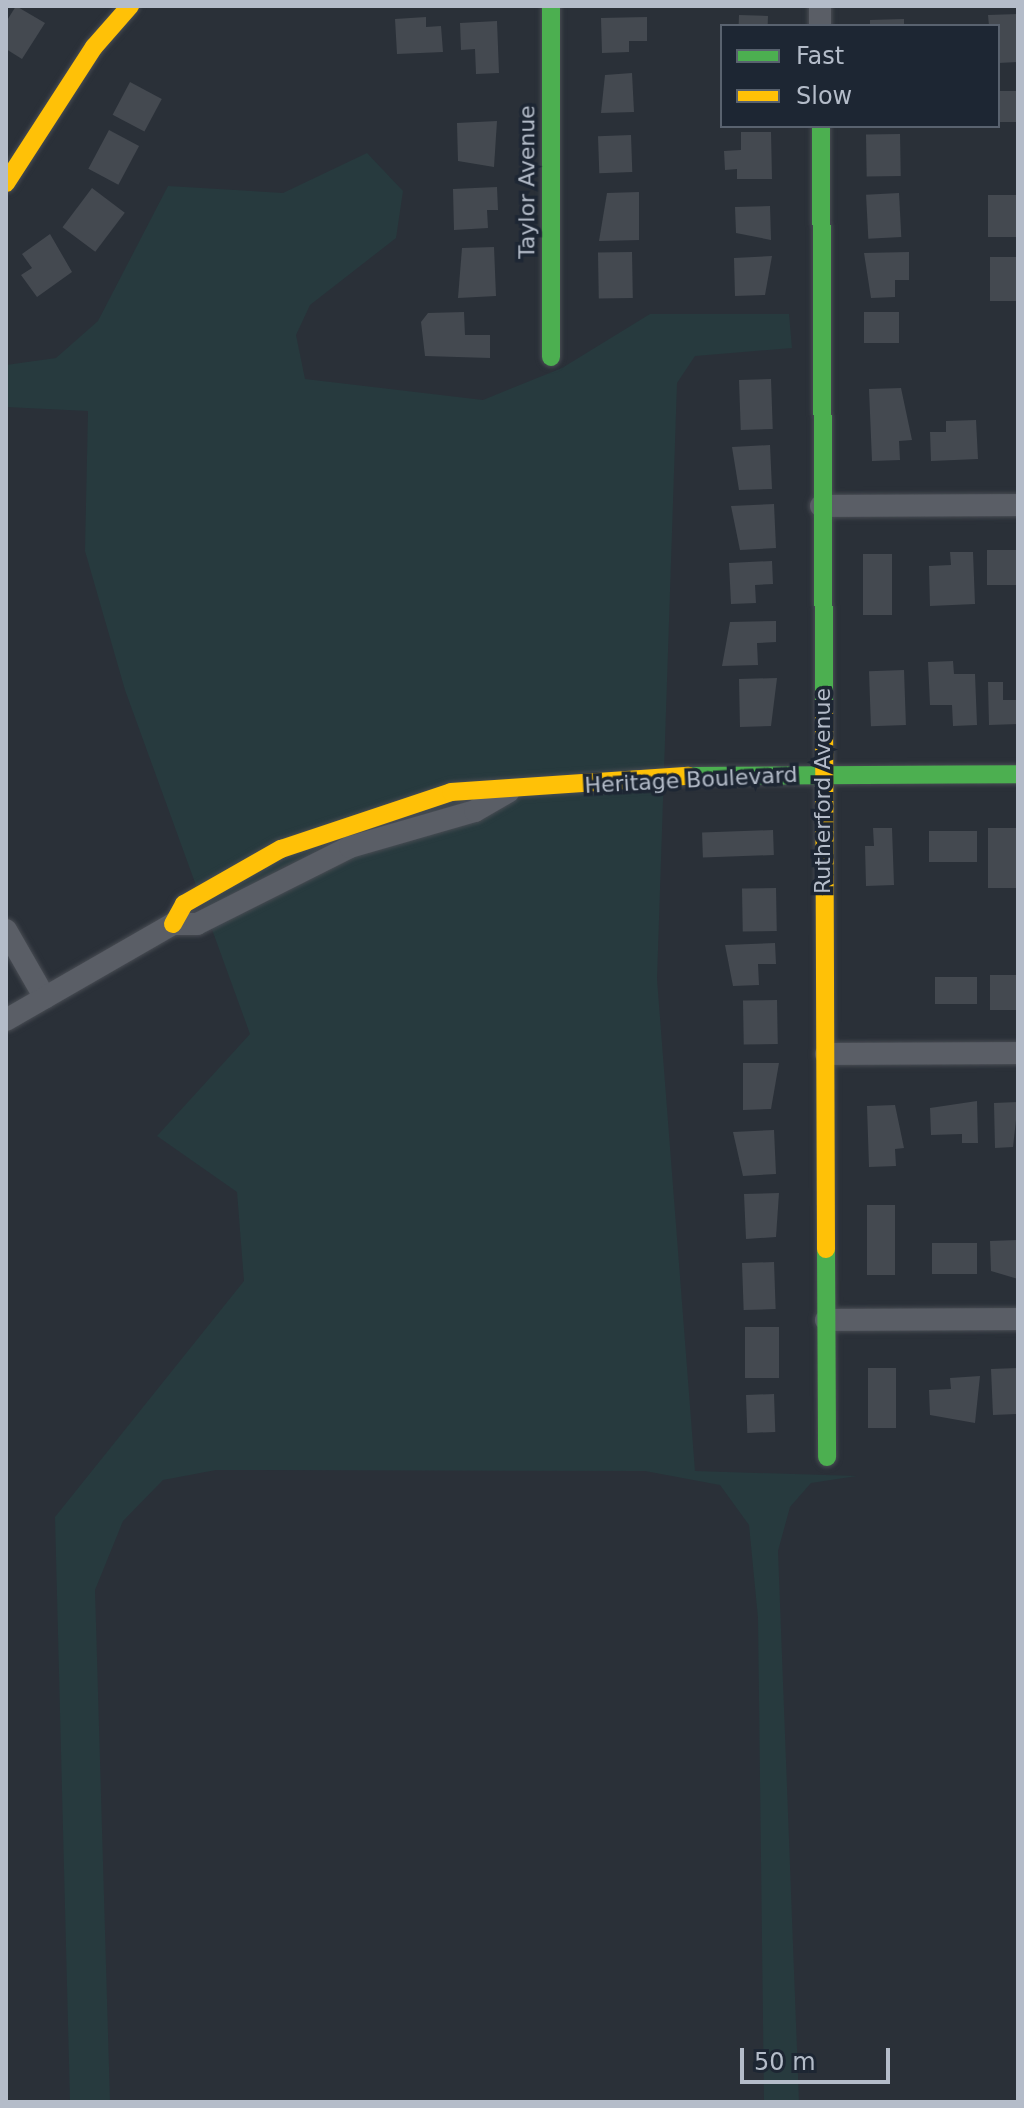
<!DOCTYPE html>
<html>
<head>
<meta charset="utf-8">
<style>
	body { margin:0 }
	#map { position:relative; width:1024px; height:2108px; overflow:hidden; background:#2a3038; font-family:"DejaVu Sans",sans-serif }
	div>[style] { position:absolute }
	.green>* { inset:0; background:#273a3e }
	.building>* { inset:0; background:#444950; transform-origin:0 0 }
	.roads { filter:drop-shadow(0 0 2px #484c53) drop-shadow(0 0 2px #484c53) }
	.street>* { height:22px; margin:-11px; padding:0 11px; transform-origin:11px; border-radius:11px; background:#5a5e66 }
	.fast>* { height:18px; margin:-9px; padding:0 9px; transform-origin:9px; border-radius:9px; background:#4caf50 }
	.slow>* { height:18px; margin:-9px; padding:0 9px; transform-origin:9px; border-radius:9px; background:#ffc107 }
	span { translate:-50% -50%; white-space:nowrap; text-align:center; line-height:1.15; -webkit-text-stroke:7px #1d2633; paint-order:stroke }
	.street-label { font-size:22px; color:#b4bcc9 }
	.frame { position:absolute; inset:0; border:8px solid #b4bcc9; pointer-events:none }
	.legend { position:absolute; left:720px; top:24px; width:280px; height:104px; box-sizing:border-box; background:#1d2633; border:2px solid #59626f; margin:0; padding:10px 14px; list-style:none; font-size:24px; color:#b4bcc9 }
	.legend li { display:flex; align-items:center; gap:16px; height:40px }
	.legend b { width:40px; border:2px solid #59626f }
	.scale { position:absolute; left:740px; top:2048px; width:150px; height:36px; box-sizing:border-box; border:4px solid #b4bcc9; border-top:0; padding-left:10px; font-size:24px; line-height:28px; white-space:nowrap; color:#b4bcc9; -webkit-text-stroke:6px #1d2633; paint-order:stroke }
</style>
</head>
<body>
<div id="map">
	<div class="green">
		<div style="clip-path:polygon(367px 153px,403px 191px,396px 238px,310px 305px,296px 335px,305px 379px,483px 400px,562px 368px,650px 314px,789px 314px,792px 348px,695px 356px,677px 383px,657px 979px,695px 1471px,857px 1476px,811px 1483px,790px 1507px,778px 1551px,799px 2102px,764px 2102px,758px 1618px,749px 1525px,720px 1485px,645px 1471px,216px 1470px,163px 1480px,123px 1521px,95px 1590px,110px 2102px,70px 2102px,55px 1517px,244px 1281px,237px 1192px,157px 1136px,250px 1034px,125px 690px,85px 551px,88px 411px,6px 407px,6px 365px,56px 358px,98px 321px,168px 186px,283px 193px)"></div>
	</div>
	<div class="building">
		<div style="clip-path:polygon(16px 6px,45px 23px,22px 59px,6px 49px,6px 22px)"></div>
		<div style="clip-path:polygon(1018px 14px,1018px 62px,998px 63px,998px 26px,989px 26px,988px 15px)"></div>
		<div style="left:739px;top:15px;width:29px;height:11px;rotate:2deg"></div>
		<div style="clip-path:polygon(426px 17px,426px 27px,441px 26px,443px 52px,397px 54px,395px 19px)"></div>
		<div style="clip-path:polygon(647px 17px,647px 41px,629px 41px,629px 52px,602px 53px,601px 18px)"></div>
		<div style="clip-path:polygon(904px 19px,904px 26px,870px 26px,870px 20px)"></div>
		<div style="clip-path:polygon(497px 21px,499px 73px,476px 74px,475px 49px,461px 50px,460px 23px)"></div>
		<div style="clip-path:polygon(632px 73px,634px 112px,601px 113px,605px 75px)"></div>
		<div style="left:130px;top:82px;width:36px;height:37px;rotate:28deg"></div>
		<div style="left:998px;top:91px;width:20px;height:31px"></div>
		<div style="clip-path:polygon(497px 121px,494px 167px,458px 161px,457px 123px)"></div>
		<div style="left:109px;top:130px;width:34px;height:44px;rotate:28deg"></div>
		<div style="clip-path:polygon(741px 132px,771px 132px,772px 179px,737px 179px,737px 169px,725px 170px,724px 151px,741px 150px)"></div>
		<div style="left:900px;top:134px;width:42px;height:34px;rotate:89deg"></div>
		<div style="left:631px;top:135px;width:37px;height:33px;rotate:88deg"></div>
		<div style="clip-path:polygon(497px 187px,498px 210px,487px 210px,488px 228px,454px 230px,453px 189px)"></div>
		<div style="left:92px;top:188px;width:41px;height:49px;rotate:37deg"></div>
		<div style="clip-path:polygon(639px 192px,639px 240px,599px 241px,607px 193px)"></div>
		<div style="left:899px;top:193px;width:44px;height:33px;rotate:87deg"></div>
		<div style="left:1018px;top:195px;width:42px;height:30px;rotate:90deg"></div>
		<div style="clip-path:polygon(770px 206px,771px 240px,736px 233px,735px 207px)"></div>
		<div style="clip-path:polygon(50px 234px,72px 272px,37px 297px,21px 275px,32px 268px,22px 254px)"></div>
		<div style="clip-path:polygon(494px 247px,496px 296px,458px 298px,462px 248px)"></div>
		<div style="left:632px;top:252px;width:46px;height:34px;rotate:89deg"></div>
		<div style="clip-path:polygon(909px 252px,909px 280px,895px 280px,895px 297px,871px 298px,864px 253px)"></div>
		<div style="clip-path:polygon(772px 256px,765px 295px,735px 296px,734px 258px)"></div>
		<div style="left:990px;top:257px;width:28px;height:44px"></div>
		<div style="clip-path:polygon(464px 312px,465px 335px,490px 335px,490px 358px,425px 356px,421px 322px,428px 313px)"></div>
		<div style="left:864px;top:312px;width:35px;height:31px"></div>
		<div style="left:771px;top:379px;width:50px;height:32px;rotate:88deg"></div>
		<div style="clip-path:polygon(901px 388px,912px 440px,899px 441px,900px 460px,872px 461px,869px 389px)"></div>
		<div style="clip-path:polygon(976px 420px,978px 459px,931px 461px,930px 432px,946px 432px,946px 421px)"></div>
		<div style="clip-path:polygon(770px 445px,772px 489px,739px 490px,732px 447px)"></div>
		<div style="clip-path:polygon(774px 504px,776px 548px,740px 550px,731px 506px)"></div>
		<div style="left:1018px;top:550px;width:35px;height:31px;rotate:90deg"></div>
		<div style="clip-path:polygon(950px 552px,973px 552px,975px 604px,930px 606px,929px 566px,951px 565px)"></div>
		<div style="left:863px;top:554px;width:29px;height:61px"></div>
		<div style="clip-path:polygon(772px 561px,773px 584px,755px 585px,756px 603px,731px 604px,729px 563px)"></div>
		<div style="clip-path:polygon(776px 621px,776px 642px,757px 643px,758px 665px,722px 666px,730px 622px)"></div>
		<div style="clip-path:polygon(953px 661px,954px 674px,975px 674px,977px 725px,953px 726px,952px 705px,930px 705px,928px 662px)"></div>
		<div style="left:904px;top:670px;width:55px;height:35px;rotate:88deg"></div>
		<div style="clip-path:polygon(777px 678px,771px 726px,740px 727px,739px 679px)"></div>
		<div style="clip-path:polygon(988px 682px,1003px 682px,1003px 700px,1018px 700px,1018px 724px,989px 725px)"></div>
		<div style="clip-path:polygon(873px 828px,892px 828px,894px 885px,866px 886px,865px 846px,874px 846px)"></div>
		<div style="left:1018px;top:828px;width:60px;height:30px;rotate:90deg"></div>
		<div style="left:773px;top:830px;width:25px;height:71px;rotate:88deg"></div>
		<div style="left:929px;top:831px;width:48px;height:31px"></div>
		<div style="left:776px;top:888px;width:43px;height:34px;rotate:89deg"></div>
		<div style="clip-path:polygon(775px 943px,776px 964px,758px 964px,759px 985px,733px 986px,725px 945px)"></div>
		<div style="left:1018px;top:975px;width:35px;height:28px;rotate:90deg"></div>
		<div style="left:935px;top:977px;width:42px;height:27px"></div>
		<div style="left:777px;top:1000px;width:44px;height:34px;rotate:89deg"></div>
		<div style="clip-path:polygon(743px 1063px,779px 1063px,771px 1109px,743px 1110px)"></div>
		<div style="clip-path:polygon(977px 1101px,978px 1143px,962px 1143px,962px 1134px,931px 1135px,930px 1108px)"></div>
		<div style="clip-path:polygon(1018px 1102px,1013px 1147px,995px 1148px,994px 1103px)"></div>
		<div style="clip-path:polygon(895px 1105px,904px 1148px,895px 1149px,896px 1166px,869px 1167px,867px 1106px)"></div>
		<div style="clip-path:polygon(774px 1130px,776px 1174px,743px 1176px,733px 1132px)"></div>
		<div style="clip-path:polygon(779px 1193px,776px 1237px,746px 1239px,744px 1194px)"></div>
		<div style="left:867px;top:1205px;width:28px;height:70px"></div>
		<div style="clip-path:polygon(1018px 1240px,1018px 1279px,991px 1271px,990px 1241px)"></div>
		<div style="left:977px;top:1243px;width:31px;height:45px;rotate:90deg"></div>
		<div style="left:774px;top:1262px;width:47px;height:32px;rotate:88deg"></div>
		<div style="left:745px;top:1327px;width:34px;height:51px"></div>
		<div style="left:868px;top:1368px;width:28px;height:60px"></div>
		<div style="clip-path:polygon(1018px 1368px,1016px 1414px,993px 1415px,991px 1369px)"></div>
		<div style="clip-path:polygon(980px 1376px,975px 1423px,930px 1415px,929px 1390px,951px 1389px,950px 1378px)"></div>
		<div style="left:774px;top:1394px;width:38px;height:28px;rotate:88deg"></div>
	</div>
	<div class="roads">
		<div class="street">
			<div style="left:820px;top:6px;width:20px;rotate:90deg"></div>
			<div style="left:821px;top:506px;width:197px;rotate:-0.3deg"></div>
			<div style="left:6px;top:930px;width:78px;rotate:60.2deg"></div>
			<div style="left:6px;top:1020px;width:193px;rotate:-29.9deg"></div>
			<div style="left:173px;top:924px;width:24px"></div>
			<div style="left:197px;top:924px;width:171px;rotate:-26.7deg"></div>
			<div style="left:350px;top:847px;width:130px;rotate:-16.1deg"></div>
			<div style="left:475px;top:811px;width:39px;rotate:-30deg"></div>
			<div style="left:826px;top:1054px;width:192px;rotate:-0.3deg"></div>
			<div style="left:826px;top:1320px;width:192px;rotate:-0.3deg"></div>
		</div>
		<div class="fast">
			<div style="left:551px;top:6px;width:351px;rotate:90deg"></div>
			<div style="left:821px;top:126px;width:578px;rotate:89.7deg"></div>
			<div style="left:688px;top:776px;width:330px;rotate:-0.3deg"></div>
			<div style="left:826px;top:1249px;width:208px;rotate:89.7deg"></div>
		</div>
		<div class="slow">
			<div style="left:6px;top:183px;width:162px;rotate:-57.1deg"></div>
			<div style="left:94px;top:47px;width:55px;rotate:-48.7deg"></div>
			<div style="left:824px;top:704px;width:545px;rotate:89.79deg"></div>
			<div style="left:173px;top:924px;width:23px;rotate:-61deg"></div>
			<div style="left:184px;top:904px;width:112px;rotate:-29.6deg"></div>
			<div style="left:281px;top:849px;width:179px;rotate:-18.5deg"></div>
			<div style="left:451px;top:792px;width:238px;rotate:-3.9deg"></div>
		</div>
	</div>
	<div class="street-label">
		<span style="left:527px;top:182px;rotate:-90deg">Taylor Avenue</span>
		<span style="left:691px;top:780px;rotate:-3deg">Heritage Boulevard</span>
		<span style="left:823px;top:791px;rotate:-90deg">Rutherford Avenue</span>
	</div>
	<div class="frame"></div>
	<ul class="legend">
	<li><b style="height:10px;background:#4caf50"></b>Fast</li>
	<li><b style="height:10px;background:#ffc107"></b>Slow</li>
	</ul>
	<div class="scale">50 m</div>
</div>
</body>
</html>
